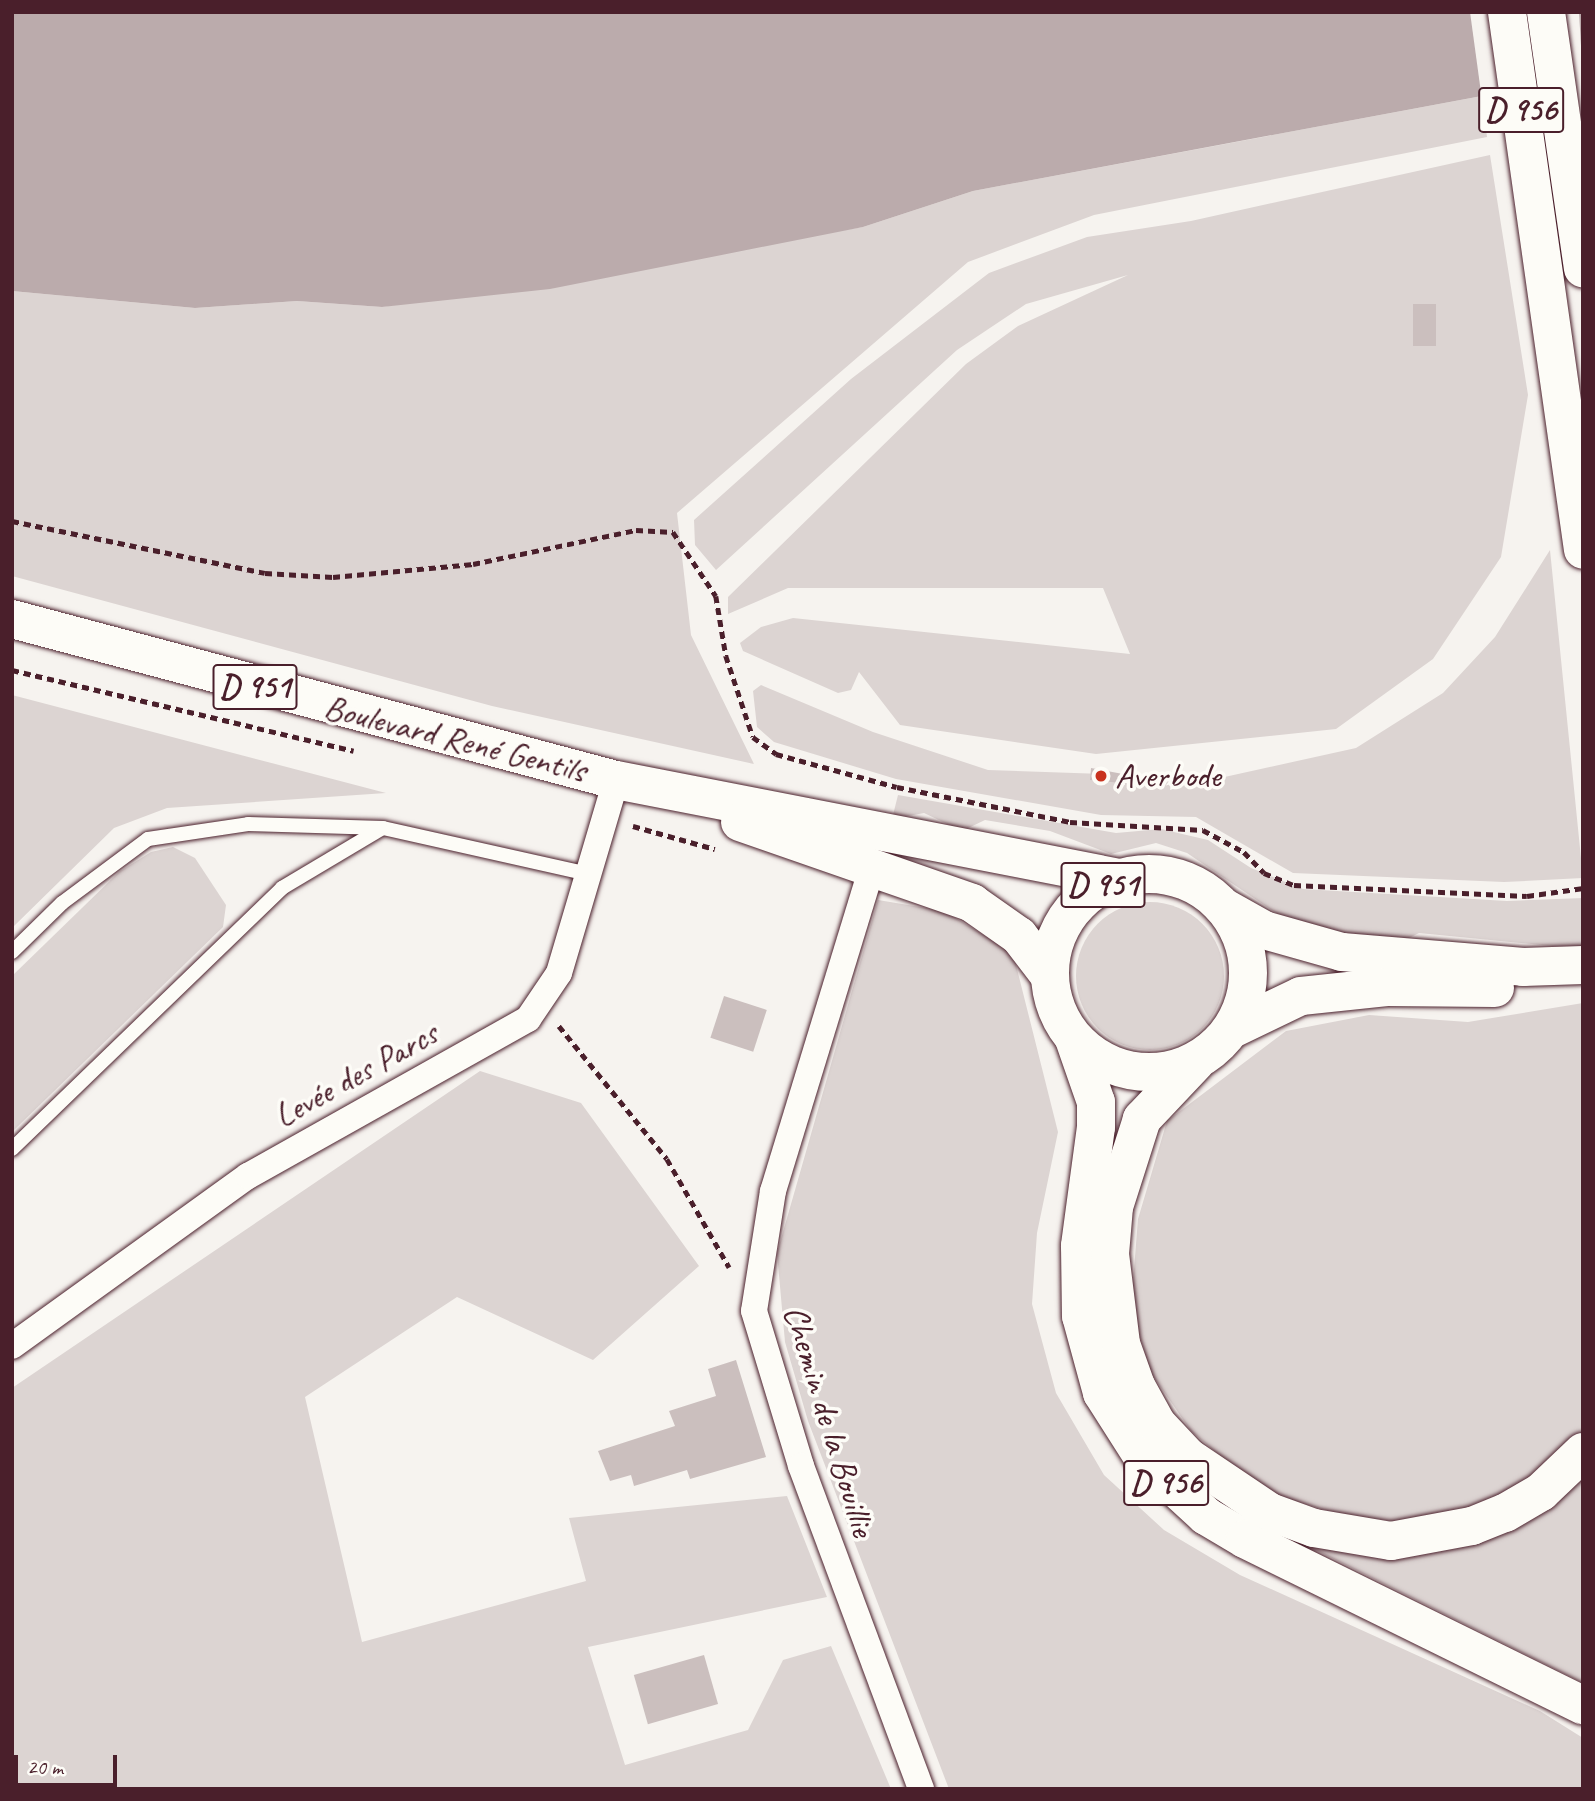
<!DOCTYPE html>
<html>
<head>
<meta charset="utf-8">
<style>
	body { margin:0 }
	#map { position:relative; width:1595px; height:1801px; overflow:hidden; background:#f6f3ef; font-family:Caveat,sans-serif }
	div>[style] { position:absolute }
	.green>* { inset:0; background:#dcd4d2 }
	.round { border-radius:50% }
	.water>* { inset:0; background:#bbabac }
	.pier>* { inset:0; background:#f6f3ef }
	.building>* { inset:0; background:#cbbfbe; transform-origin:0 0 }
	.path>* { height:4.5px; margin-top:-2.25px; transform-origin:0; background:repeating-linear-gradient(90deg,#4a1f2b 0 7px,transparent 0 12px) }
	.roads { filter:drop-shadow(0 0 2px #4a1f2b) drop-shadow(0 0 2px #4a1f2b) }
	.lane>* { height:14px; margin:-7px; padding:0 7px; transform-origin:7px; border-radius:7px; background:#fdfcf7 }
	.street>* { height:26px; margin:-13px; padding:0 13px; transform-origin:13px; border-radius:13px; background:#fdfcf7 }
	.primary>* { height:38px; margin:-19px; padding:0 19px; transform-origin:19px; border-radius:19px; background:#fdfcf7 }
	.primary>.ring { margin:-19px; padding:0; box-sizing:content-box; background:none; border:38px solid #fdfcf7; border-radius:50% }
	.highway>* { height:38px; margin:-19px; padding:0 19px; transform-origin:19px; border-radius:19px; background:#fdfcf7 }
	.dots>* { width:19px; height:19px; translate:-50% -50%; box-sizing:border-box; border:4px solid #fdfcf7; border-radius:50% }
	span { translate:-50% -50%; white-space:nowrap; text-align:center; line-height:1.15; -webkit-text-stroke:7px #fdfcf7; paint-order:stroke }
	.shield-label span { padding:2px 5px; background:#fdfcf7; border:2px solid; border-radius:5px; -webkit-text-stroke-width:0 }
	.shield-label { font-size:33px; color:#4a1f2b; font-weight:700 }
	.street-label { font-size:35px; color:#4a1f2b }
	.poi-label { font-size:35px; color:#4a1f2b }
	.left { translate:0 -50%; text-align:left }
	.frame { position:absolute; inset:0; border:14px solid #4a1f2b; pointer-events:none }
	.scale { position:absolute; left:14px; top:1755px; width:103px; height:32px; box-sizing:border-box; border:4px solid #4a1f2b; border-top:0; padding-left:9px; font-size:21px; line-height:24px; white-space:nowrap; color:#4a1f2b; -webkit-text-stroke:5px #fdfcf7; paint-order:stroke }
</style>
</head>
<body>
<div id="map">
	<div class="green">
		<div style="clip-path:polygon(1482px 96px,1487px 137px,1094px 215px,968px 262px,677px 513px,691px 635px,754px 764px,492px 706px,12px 576px,12px 291px,195px 308px,297px 301px,382px 307px,863px 227px,973px 191px)"></div>
		<div style="clip-path:polygon(1490px 155px,1528px 395px,1501px 557px,1433px 659px,1336px 729px,1096px 754px,900px 725px,859px 672px,851px 690px,838px 693px,743px 651px,740px 643px,761px 627px,793px 618px,1130px 654px,1103px 588px,788px 588px,728px 614px,728px 597px,966px 364px,1018px 326px,1128px 275px,1026px 304px,957px 350px,716px 570px,695px 545px,694px 520px,851px 379px,989px 273px,1087px 237px,1191px 221px)"></div>
		<div style="clip-path:polygon(1550px 550px,1583px 878px,1504px 882px,1293px 873px,1196px 817px,1101px 815px,896px 779px,774px 742px,757px 727px,753px 691px,761px 685px,873px 732px,988px 770px,1220px 778px,1356px 748px,1443px 693px,1495px 637px)"></div>
		<div style="clip-path:polygon(12px 695px,386px 793px,167px 808px,114px 828px,12px 928px)"></div>
		<div style="clip-path:polygon(898px 795px,1116px 833px,1161px 829px,1208px 840px,1251px 868px,1303px 889px,1507px 901px,1583px 898px,1583px 949px,1419px 933px,1403px 941px,1297px 927px,1187px 853px,1156px 843px,1111px 854px,1050px 831px,985px 820px,962px 831px,924px 813px,892px 819px)"></div>
		<div style="clip-path:polygon(173px 847px,195px 858px,226px 905px,223px 927px,12px 1132px,12px 976px,119px 872px,151px 852px)"></div>
		<div style="clip-path:polygon(878px 900px,944px 911px,1013px 953px,1058px 1132px,1037px 1233px,1032px 1304px,1056px 1393px,1104px 1475px,1164px 1530px,1240px 1575px,1540px 1711px,1583px 1738px,1583px 1789px,949px 1789px,808px 1421px,785px 1342px,777px 1253px)"></div>
		<div class="round" style="left:1076px;top:902px;width:148px;height:148px"></div>
		<div style="clip-path:polygon(1583px 1003px,1583px 1435px,1527px 1481px,1467px 1512px,1401px 1522px,1339px 1514px,1262px 1491px,1191px 1431px,1151px 1373px,1131px 1308px,1138px 1219px,1167px 1121px,1286px 1031px,1369px 1015px,1468px 1022px)"></div>
		<div style="clip-path:polygon(480px 1071px,581px 1103px,699px 1266px,593px 1360px,457px 1297px,305px 1397px,362px 1642px,586px 1581px,569px 1518px,787px 1496px,827px 1597px,588px 1647px,625px 1765px,748px 1730px,783px 1660px,831px 1646px,891px 1789px,12px 1789px,12px 1388px)"></div>
		<div style="clip-path:polygon(1583px 1473px,1583px 1683px,1302px 1543px,1390px 1553px)"></div>
	</div>
	<div class="water">
		<div style="clip-path:polygon(12px 12px,1583px 12px,1583px 77px,973px 191px,863px 227px,550px 289px,382px 307px,297px 301px,195px 308px,12px 291px)"></div>
	</div>
	<div class="pier">
		<div style="clip-path:polygon(1470px 12px,1579px 12px,1583px 80px,1482px 100px)"></div>
	</div>
	<div class="building">
		<div style="left:1413px;top:304px;width:23px;height:42px"></div>
		<div style="clip-path:polygon(1091px 768px,1123px 774px,1122px 783px,1090px 780px)"></div>
		<div style="left:724px;top:996px;width:45px;height:44px;rotate:18deg"></div>
		<div style="clip-path:polygon(736px 1360px,766px 1457px,690px 1479px,687px 1470px,634px 1486px,631px 1475px,610px 1481px,598px 1451px,675px 1426px,669px 1411px,716px 1396px,708px 1369px)"></div>
		<div style="left:704px;top:1655px;width:51px;height:73px;rotate:74deg"></div>
	</div>
	<div class="path">
		<div style="left:12px;top:521px;width:258px;rotate:11.6deg"></div>
		<div style="left:265px;top:573px;width:68px;rotate:3.4deg"></div>
		<div style="left:333px;top:577px;width:141px;rotate:-5.3deg"></div>
		<div style="left:473px;top:564px;width:167px;rotate:-11.8deg"></div>
		<div style="left:636px;top:530px;width:37px;rotate:3deg"></div>
		<div style="left:673px;top:532px;width:77px;rotate:56.1deg"></div>
		<div style="left:716px;top:596px;width:61px;rotate:80.5deg"></div>
		<div style="left:726px;top:656px;width:85px;rotate:71.6deg"></div>
		<div style="left:753px;top:737px;width:29px;rotate:36deg"></div>
		<div style="left:776px;top:754px;width:125px;rotate:15.3deg"></div>
		<div style="left:897px;top:787px;width:177px;rotate:11.4deg"></div>
		<div style="left:1070px;top:822px;width:133px;rotate:3.4deg"></div>
		<div style="left:1203px;top:830px;width:47px;rotate:28.2deg"></div>
		<div style="left:1244px;top:852px;width:29px;rotate:46deg"></div>
		<div style="left:1264px;top:873px;width:32px;rotate:22deg"></div>
		<div style="left:1294px;top:885px;width:233px;rotate:2.7deg"></div>
		<div style="left:1527px;top:896px;width:57px;rotate:-8.1deg"></div>
		<div style="left:12px;top:670px;width:351px;rotate:13.3deg"></div>
		<div style="left:633px;top:826px;width:85px;rotate:15.7deg"></div>
		<div style="left:559px;top:1026px;width:171px;rotate:50.9deg"></div>
		<div style="left:667px;top:1159px;width:125px;rotate:60.1deg"></div>
	</div>
	<div class="roads">
		<div class="lane">
			<div style="left:12px;top:952px;width:70px;rotate:-44.4deg"></div>
			<div style="left:62px;top:903px;width:107px;rotate:-36.7deg"></div>
			<div style="left:148px;top:839px;width:101px;rotate:-8.5deg"></div>
			<div style="left:248px;top:824px;width:135px;rotate:1.7deg"></div>
			<div style="left:383px;top:828px;width:210px;rotate:12.6deg"></div>
			<div style="left:12px;top:1149px;width:376px;rotate:-44deg"></div>
			<div style="left:282px;top:888px;width:115px;rotate:-30.8deg"></div>
		</div>
		<div class="street">
			<div style="left:873px;top:864px;width:342px;rotate:107deg"></div>
			<div style="left:773px;top:1191px;width:121px;rotate:99deg"></div>
			<div style="left:754px;top:1311px;width:162px;rotate:73.1deg"></div>
			<div style="left:801px;top:1466px;width:345px;rotate:69.6deg"></div>
			<div style="left:12px;top:1346px;width:291px;rotate:-35.8deg"></div>
			<div style="left:248px;top:1176px;width:321px;rotate:-29.3deg"></div>
			<div style="left:528px;top:1019px;width:55px;rotate:-56deg"></div>
			<div style="left:559px;top:973px;width:201px;rotate:-73.5deg"></div>
		</div>
		<div class="primary">
			<div style="left:12px;top:619px;width:625px;rotate:14.93deg"></div>
			<div style="left:616px;top:780px;width:512px;rotate:11.02deg"></div>
			<div style="left:740px;top:822px;width:246px;rotate:19.2deg"></div>
			<div style="left:972px;top:903px;width:57px;rotate:35.1deg"></div>
			<div style="left:1019px;top:936px;width:49px;rotate:52.4deg"></div>
			<div class="ring" style="left:1050px;top:874px;width:160px;height:160px"></div>
			<div style="left:1225px;top:908px;width:45px;rotate:29.4deg"></div>
			<div style="left:1264px;top:930px;width:81px;rotate:15.8deg"></div>
			<div style="left:1342px;top:952px;width:182px;rotate:4.7deg"></div>
			<div style="left:1523px;top:967px;width:60px;rotate:-1.9deg"></div>
			<div style="left:1232px;top:1029px;width:76px;rotate:-25.6deg"></div>
			<div style="left:1301px;top:996px;width:86px;rotate:-6deg"></div>
			<div style="left:1387px;top:987px;width:108px;rotate:0.5deg"></div>
		</div>
		<div class="highway">
			<div style="left:1507px;top:12px;width:543px;rotate:81.96deg"></div>
			<div style="left:1546px;top:12px;width:259px;rotate:81.8deg"></div>
			<div style="left:1074px;top:1039px;width:67px;rotate:70.8deg"></div>
			<div style="left:1096px;top:1102px;width:25px;rotate:90deg"></div>
			<div style="left:1096px;top:1127px;width:120px;rotate:97.7deg"></div>
			<div style="left:1080px;top:1246px;width:70px;rotate:89.2deg"></div>
			<div style="left:1081px;top:1316px;width:80px;rotate:74.7deg"></div>
			<div style="left:1102px;top:1393px;width:78px;rotate:57.5deg"></div>
			<div style="left:1144px;top:1459px;width:84px;rotate:42.6deg"></div>
			<div style="left:1206px;top:1516px;width:45px;rotate:30.5deg"></div>
			<div style="left:1245px;top:1539px;width:377px;rotate:26.2deg"></div>
			<div style="left:1196px;top:1062px;width:79px;rotate:133.5deg"></div>
			<div style="left:1142px;top:1119px;width:92px;rotate:107.7deg"></div>
			<div style="left:1114px;top:1207px;width:47px;rotate:94.9deg"></div>
			<div style="left:1110px;top:1254px;width:91px;rotate:83deg"></div>
			<div style="left:1121px;top:1344px;width:45px;rotate:70.3deg"></div>
			<div style="left:1136px;top:1386px;width:43px;rotate:61.1deg"></div>
			<div style="left:1157px;top:1424px;width:45px;rotate:46.8deg"></div>
			<div style="left:1188px;top:1457px;width:99px;rotate:33.9deg"></div>
			<div style="left:1270px;top:1512px;width:47px;rotate:20deg"></div>
			<div style="left:1314px;top:1528px;width:78px;rotate:9.6deg"></div>
			<div style="left:1391px;top:1541px;width:82px;rotate:-10.5deg"></div>
			<div style="left:1472px;top:1526px;width:35px;rotate:-22deg"></div>
			<div style="left:1505px;top:1513px;width:42px;rotate:-30.3deg"></div>
			<div style="left:1541px;top:1492px;width:58px;rotate:-43.6deg"></div>
		</div>
	</div>
	<div class="dots">
		<div style="left:1101px;top:776px;background:#c8321e"></div>
	</div>
	<div class="shield-label">
		<span style="left:1521px;top:110px">D 956</span>
		<span style="left:255px;top:687px">D 951</span>
		<span style="left:1103px;top:885px">D 951</span>
		<span style="left:1166px;top:1483px">D 956</span>
	</div>
	<div class="street-label">
		<span style="left:455px;top:739px;rotate:14deg">Boulevard René Gentils</span>
		<span style="left:356px;top:1075px;rotate:-29deg">Levée des Parcs</span>
		<span style="left:829px;top:1421px;rotate:73deg">Chemin de la Bouillie</span>
	</div>
	<div class="poi-label">
		<span class="left" style="left:1115px;top:776px">Averbode</span>
	</div>
	<div class="frame"></div>
	<div class="scale">20 m</div>
</div>
</body>
</html>
